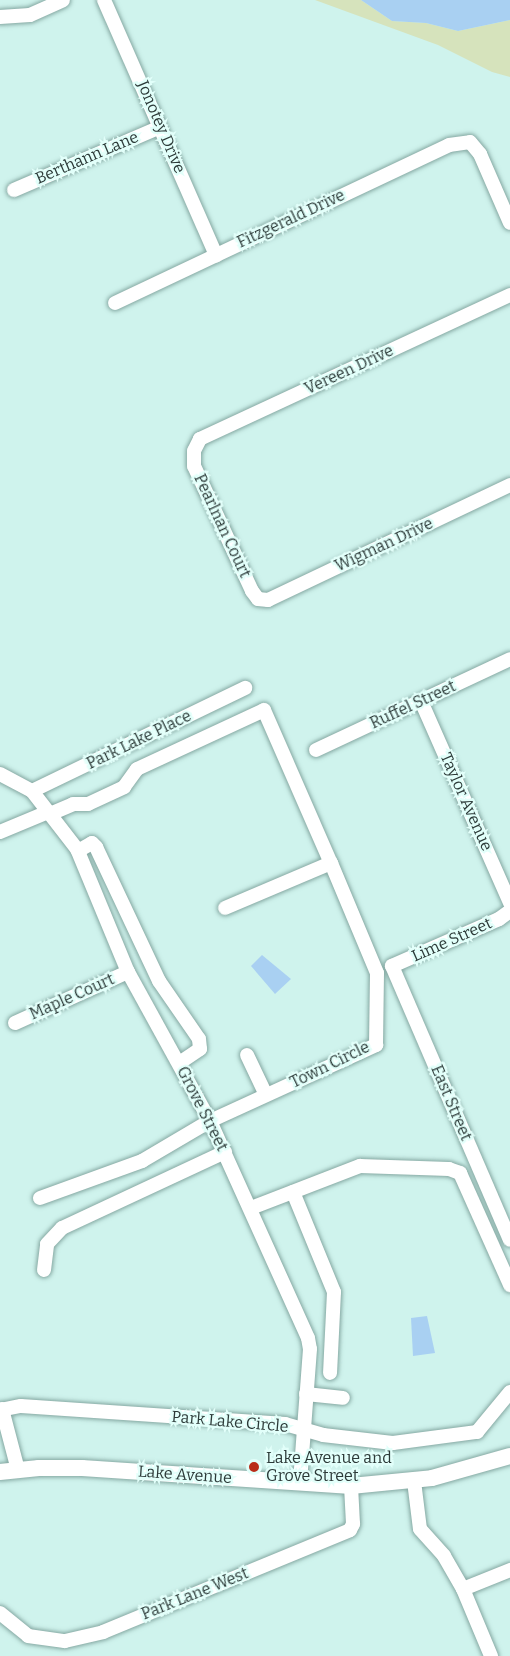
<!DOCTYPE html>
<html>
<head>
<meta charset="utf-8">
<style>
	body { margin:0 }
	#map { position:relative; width:510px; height:1656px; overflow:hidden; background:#cff3ed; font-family:Bitter,serif }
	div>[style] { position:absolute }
	.green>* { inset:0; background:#d6e3bc }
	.water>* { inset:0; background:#a9d0f2 }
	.roads { filter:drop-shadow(0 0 2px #85a8a2) drop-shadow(0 0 2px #85a8a2) }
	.minor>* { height:14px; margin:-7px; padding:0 7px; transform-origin:7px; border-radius:7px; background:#fff }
	.major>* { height:16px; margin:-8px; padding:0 8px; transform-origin:8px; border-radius:8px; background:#fff }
	.dots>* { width:16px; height:16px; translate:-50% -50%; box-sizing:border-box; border:3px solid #e2fffa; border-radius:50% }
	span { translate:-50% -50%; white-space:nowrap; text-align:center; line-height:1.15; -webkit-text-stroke:4.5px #e2fffa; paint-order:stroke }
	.street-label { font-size:16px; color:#2c3a38 }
	.poi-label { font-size:16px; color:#2c3a38 }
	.left { translate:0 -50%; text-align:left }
</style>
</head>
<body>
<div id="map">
	<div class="green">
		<div style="clip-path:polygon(315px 0,361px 0,392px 21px,426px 23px,458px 31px,510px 20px,510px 77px,492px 72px,438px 45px)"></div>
	</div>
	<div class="water">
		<div style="clip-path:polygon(361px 0,510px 0,510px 20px,458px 31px,426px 23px,392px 21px)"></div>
		<div style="clip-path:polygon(262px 955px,291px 979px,275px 994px,251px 966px)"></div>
		<div style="clip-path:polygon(427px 1316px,435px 1353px,413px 1356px,411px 1318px)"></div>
	</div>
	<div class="roads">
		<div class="minor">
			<div style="left:104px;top:0;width:279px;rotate:66.3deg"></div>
			<div style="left:0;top:17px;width:30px;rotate:-4deg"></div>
			<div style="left:30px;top:15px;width:36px;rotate:-24deg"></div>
			<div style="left:14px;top:190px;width:159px;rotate:-23.3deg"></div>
			<div style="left:510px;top:295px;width:342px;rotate:155.1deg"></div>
			<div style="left:200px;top:439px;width:13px;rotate:117deg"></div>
			<div style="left:194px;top:451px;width:15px;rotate:90deg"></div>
			<div style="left:194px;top:466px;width:138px;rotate:65.1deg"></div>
			<div style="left:252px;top:591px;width:10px;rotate:53deg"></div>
			<div style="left:258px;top:599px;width:10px;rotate:6deg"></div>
			<div style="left:268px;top:600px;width:268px;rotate:-25.4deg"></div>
			<div style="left:115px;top:303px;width:369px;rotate:-25.3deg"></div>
			<div style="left:449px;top:145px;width:21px;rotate:-8deg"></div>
			<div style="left:470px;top:142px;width:16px;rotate:50deg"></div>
			<div style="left:480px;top:154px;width:75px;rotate:66.5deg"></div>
			<div style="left:421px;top:701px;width:221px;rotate:66.2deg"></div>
			<div style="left:316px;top:750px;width:214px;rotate:-25.1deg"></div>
			<div style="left:0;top:774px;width:36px;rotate:28deg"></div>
			<div style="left:32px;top:791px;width:73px;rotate:52.2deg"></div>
			<div style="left:77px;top:849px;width:133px;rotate:67.5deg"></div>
			<div style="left:128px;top:972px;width:170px;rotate:61.2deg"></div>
			<div style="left:210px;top:1121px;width:238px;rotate:65.7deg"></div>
			<div style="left:308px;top:1338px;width:11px;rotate:80deg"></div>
			<div style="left:310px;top:1349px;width:134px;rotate:94.3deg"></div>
			<div style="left:32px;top:791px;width:237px;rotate:-25.8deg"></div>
			<div style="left:50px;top:814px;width:25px;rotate:-23deg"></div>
			<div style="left:73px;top:804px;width:15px"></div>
			<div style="left:88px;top:804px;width:40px;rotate:-25deg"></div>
			<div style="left:124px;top:787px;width:22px;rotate:-54deg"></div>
			<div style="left:137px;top:769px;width:140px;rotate:-24.9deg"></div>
			<div style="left:264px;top:710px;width:167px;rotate:66.4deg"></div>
			<div style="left:0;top:832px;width:52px;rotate:-22.6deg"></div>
			<div style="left:78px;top:851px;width:16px;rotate:-30deg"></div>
			<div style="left:92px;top:843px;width:6px;rotate:45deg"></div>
			<div style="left:96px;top:847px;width:148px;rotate:64.8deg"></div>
			<div style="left:159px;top:981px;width:70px;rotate:55.4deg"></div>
			<div style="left:199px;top:1039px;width:10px;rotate:84deg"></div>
			<div style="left:200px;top:1049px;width:25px;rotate:146deg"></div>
			<div style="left:510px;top:911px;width:14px;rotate:144deg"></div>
			<div style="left:499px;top:919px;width:117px;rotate:156.3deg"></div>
			<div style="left:392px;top:966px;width:298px;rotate:66.7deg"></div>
			<div style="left:15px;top:1023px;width:124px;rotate:-24.3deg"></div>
			<div style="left:247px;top:1055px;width:44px;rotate:64.6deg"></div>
			<div style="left:293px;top:1192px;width:108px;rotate:67.7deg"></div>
			<div style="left:334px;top:1292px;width:81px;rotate:92.8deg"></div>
			<div style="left:40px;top:1198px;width:109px;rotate:-19.9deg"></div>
			<div style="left:142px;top:1161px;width:79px;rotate:-30.5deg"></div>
			<div style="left:210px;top:1121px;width:183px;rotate:-24.6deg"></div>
			<div style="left:376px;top:1045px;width:72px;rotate:-89.2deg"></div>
			<div style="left:377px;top:973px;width:119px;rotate:-112.7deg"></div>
			<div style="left:331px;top:863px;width:115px;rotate:157deg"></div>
			<div style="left:251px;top:1208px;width:117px;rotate:-21.1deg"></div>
			<div style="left:360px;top:1166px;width:89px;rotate:1.9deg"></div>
			<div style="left:449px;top:1169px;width:12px;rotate:20deg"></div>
			<div style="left:460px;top:1173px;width:123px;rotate:65.9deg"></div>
			<div style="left:44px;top:1270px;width:26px;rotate:-83deg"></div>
			<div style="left:47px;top:1244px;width:22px;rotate:-47deg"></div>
			<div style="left:62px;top:1228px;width:180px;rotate:-25deg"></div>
			<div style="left:306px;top:1394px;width:37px;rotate:6deg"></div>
			<div style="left:2px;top:1409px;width:63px;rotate:75.3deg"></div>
			<div style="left:0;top:1410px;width:21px;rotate:-11deg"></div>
			<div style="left:21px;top:1406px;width:265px;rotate:3.9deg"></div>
			<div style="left:285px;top:1424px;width:40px;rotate:16deg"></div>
			<div style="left:323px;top:1435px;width:70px;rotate:6.5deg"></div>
			<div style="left:393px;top:1443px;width:85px;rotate:-7.5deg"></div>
			<div style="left:477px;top:1432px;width:52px;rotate:-50.5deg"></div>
			<div style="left:414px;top:1481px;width:48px;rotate:82.9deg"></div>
			<div style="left:420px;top:1529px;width:36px;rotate:48deg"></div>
			<div style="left:444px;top:1556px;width:38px;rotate:60deg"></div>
			<div style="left:463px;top:1589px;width:73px;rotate:67.3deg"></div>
			<div style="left:463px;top:1589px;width:51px;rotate:-22deg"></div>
			<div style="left:0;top:1613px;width:36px;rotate:39deg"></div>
			<div style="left:28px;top:1636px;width:37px;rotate:8deg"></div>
			<div style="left:65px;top:1641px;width:39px;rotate:-13deg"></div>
			<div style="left:103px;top:1632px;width:267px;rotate:-22.4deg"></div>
			<div style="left:350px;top:1530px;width:7px;rotate:-63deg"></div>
			<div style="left:353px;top:1524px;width:38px;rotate:-93deg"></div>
		</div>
		<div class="major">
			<div style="left:0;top:1472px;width:39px;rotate:-6deg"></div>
			<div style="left:39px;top:1468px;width:43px"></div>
			<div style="left:82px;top:1468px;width:270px;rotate:3.8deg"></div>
			<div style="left:351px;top:1486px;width:81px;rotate:-5.6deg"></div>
			<div style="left:432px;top:1478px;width:81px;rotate:-15.8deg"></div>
		</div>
	</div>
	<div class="dots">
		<div style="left:254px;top:1467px;background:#b92c18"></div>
	</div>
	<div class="street-label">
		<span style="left:161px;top:127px;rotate:67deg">Jonotey Drive</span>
		<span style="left:87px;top:158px;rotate:-23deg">Berthann Lane</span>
		<span style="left:291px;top:219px;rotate:-25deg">Fitzgerald Drive</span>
		<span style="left:349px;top:370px;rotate:-25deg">Vereen Drive</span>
		<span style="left:222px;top:526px;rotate:65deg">Pearlnan Court</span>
		<span style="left:384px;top:545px;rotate:-25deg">Wigman Drive</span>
		<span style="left:413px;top:705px;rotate:-25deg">Ruffel Street</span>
		<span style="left:139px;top:740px;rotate:-26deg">Park Lake Place</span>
		<span style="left:466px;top:802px;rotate:66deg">Taylor Avenue</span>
		<span style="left:452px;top:940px;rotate:-24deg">Lime Street</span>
		<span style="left:72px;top:997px;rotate:-24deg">Maple Court</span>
		<span style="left:330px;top:1065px;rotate:-26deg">Town Circle</span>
		<span style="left:451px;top:1103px;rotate:67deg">East Street</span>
		<span style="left:202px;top:1109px;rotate:63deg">Grove Street</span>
		<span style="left:230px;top:1422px;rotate:5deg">Park Lake Circle</span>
		<span style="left:185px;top:1475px;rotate:4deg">Lake Avenue</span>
		<span style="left:195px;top:1594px;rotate:-22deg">Park Lane West</span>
	</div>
	<div class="poi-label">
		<span class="left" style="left:266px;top:1467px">Lake Avenue and<br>Grove Street</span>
	</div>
</div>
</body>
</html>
